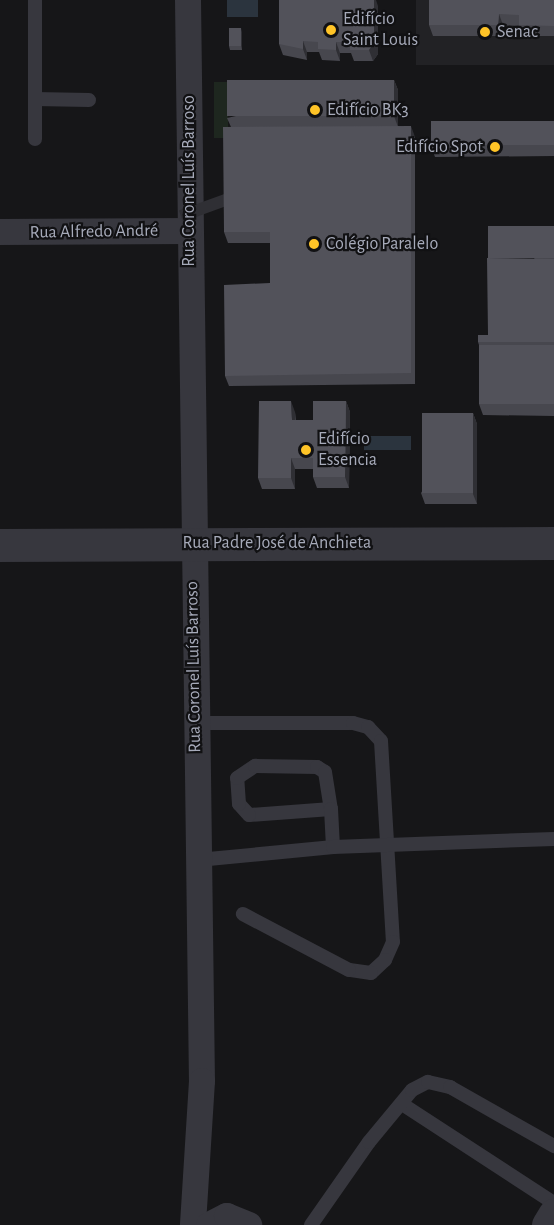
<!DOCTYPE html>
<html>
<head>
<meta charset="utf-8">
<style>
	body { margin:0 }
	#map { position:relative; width:554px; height:1225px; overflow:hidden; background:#161618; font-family:"Alegreya Sans",sans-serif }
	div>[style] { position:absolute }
	.built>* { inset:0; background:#222225; transform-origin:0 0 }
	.green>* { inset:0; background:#1e271f; transform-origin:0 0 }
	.water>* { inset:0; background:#2b343e; transform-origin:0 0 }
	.service>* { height:14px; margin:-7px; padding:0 7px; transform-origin:7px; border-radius:7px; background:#37373e }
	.minor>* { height:26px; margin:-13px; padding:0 13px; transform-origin:13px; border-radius:13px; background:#37373e }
	.tertiary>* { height:33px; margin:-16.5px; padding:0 16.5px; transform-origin:16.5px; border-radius:16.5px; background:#37373e }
	.wall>* { inset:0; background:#47474e }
	.shaded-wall>* { inset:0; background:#2f2f34; transform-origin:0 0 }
	.building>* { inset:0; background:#52525a; transform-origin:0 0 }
	.dots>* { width:16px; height:16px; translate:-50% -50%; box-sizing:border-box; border:3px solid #111113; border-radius:50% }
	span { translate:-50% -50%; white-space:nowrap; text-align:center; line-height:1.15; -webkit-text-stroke:4.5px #111113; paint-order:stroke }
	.poi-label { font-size:18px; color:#a7abba }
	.left { translate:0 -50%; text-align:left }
	.right { translate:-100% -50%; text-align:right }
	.street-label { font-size:18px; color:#a7abba }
</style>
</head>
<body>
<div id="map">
	<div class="built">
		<div style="left:416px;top:0;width:138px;height:65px"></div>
	</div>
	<div class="green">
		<div style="left:214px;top:82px;width:14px;height:56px"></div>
	</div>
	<div class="water">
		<div style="left:227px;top:0;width:31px;height:17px"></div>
		<div style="left:411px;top:436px;width:14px;height:47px;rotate:90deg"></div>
	</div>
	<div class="service">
		<div style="left:35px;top:99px;width:54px;rotate:1.1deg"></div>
		<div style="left:35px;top:139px;width:139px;rotate:-90deg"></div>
		<div style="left:195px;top:723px;width:158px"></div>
		<div style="left:353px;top:723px;width:16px;rotate:15deg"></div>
		<div style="left:368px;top:727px;width:19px;rotate:47deg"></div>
		<div style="left:381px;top:741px;width:201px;rotate:86.6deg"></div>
		<div style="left:393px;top:942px;width:20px;rotate:114deg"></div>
		<div style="left:385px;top:960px;width:19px;rotate:137deg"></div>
		<div style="left:371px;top:973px;width:22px;rotate:-172deg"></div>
		<div style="left:349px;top:970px;width:120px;rotate:-152.2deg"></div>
		<div style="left:331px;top:809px;width:82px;rotate:175.8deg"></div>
		<div style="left:249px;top:815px;width:15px;rotate:-132deg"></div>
		<div style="left:239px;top:804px;width:26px;rotate:-94deg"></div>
		<div style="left:237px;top:778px;width:22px;rotate:-34deg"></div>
		<div style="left:255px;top:766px;width:62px;rotate:0.9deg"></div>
		<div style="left:317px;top:767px;width:9px;rotate:32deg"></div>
		<div style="left:325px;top:772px;width:37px;rotate:81deg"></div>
		<div style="left:331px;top:809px;width:38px;rotate:87deg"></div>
		<div style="left:198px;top:860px;width:136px;rotate:-5.5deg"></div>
		<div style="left:333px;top:847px;width:221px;rotate:-2.1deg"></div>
		<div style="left:402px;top:1104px;width:181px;rotate:33.1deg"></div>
		<div style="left:311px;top:1225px;width:101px;rotate:-55.1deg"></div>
		<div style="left:369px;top:1142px;width:67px;rotate:-50.4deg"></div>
		<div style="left:412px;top:1090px;width:18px;rotate:-27deg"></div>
		<div style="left:428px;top:1082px;width:23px;rotate:13deg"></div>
		<div style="left:450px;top:1087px;width:120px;rotate:29.6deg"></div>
	</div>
	<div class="minor">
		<div style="left:188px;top:0;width:1081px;rotate:89.26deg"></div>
		<div style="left:202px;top:1081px;width:144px;rotate:93.6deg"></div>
		<div style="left:0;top:232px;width:189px;rotate:-0.3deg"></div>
		<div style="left:209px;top:1225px;width:20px;rotate:-27deg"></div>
		<div style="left:227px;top:1216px;width:24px;rotate:22deg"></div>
	</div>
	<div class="tertiary">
		<div style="left:0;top:545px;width:554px;rotate:-0.21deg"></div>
		<div style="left:548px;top:1225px;width:12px;rotate:-59deg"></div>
	</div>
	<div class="wall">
		<div style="clip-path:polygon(554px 0,554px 36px,523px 36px,519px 26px,503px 25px,502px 36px,433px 36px,429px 25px)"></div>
		<div style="clip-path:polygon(378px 6px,378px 54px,373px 61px,354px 61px,351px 53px,340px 53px,340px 61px,322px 60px,319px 52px,307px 52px,307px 60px,283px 55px,279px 44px)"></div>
		<div style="clip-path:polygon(242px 32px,242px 50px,230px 50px,229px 46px)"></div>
		<div style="clip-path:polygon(394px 80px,398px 90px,398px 126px,415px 137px,415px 384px,229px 386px,225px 376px,270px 283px,270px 243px,228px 243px,224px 232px,231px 127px,227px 118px)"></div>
		<div style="clip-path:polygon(554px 121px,554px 156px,435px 157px,431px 146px)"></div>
		<div style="clip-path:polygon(554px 226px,554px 416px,483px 415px,479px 404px,479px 345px,478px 342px,488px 335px)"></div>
		<div style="clip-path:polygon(346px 401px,350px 412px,349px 488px,317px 488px,313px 477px,313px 469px,295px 469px,295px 489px,262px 489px,258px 478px,295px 412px,296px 420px,313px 420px)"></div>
		<div style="clip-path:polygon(473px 413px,477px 424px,477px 504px,425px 504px,421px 493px)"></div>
	</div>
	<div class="shaded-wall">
		<div style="clip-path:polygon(374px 0,376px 0,378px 6px,378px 54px,373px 61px,369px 50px)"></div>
		<div style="clip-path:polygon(499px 14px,503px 25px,502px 36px,498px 25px)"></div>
		<div style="clip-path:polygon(241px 28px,242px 32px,242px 50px,241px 46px)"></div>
		<div style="clip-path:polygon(303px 41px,307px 52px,307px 60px,303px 49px)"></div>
		<div style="clip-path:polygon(336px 42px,340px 53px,340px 61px,336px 50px)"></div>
		<div style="clip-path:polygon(394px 80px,398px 90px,398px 127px,394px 116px)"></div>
		<div style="left:411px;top:126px;width:12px;height:247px;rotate:70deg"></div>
		<div style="clip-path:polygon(291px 401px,295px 412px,296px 431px,292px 420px)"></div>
		<div style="clip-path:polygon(346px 401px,350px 412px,349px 488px,345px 477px)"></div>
		<div style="clip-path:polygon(473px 413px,477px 424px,477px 504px,473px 494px)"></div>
		<div style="clip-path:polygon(291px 458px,295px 469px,295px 489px,291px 478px)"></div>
	</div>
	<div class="building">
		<div style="clip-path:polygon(279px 0,374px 0,374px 43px,369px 50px,350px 50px,350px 42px,336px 42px,336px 50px,318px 49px,318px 42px,303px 41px,303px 49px,279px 44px)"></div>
		<div style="clip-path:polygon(429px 0,554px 0,554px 26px,519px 25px,519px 15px,499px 14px,498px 25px,429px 25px)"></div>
		<div style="left:229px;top:28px;width:12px;height:18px"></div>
		<div style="left:394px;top:80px;width:36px;height:167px;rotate:90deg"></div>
		<div style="left:554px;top:121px;width:24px;height:123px;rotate:90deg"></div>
		<div style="clip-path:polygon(411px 126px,411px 373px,225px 376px,224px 285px,270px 283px,270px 232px,224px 232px,223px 127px)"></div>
		<div style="left:488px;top:226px;width:66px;height:32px"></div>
		<div style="clip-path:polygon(487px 258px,554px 259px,554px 342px,478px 342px,478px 335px,488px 335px)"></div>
		<div style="left:479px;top:345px;width:75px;height:59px"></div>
		<div style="clip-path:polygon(259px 401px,291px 401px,292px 420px,313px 420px,313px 401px,346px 401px,345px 477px,313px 477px,313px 458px,291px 458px,291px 478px,258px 478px)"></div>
		<div style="left:422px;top:413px;width:51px;height:80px"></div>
	</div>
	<div class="dots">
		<div style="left:331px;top:30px;background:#ffc427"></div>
		<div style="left:485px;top:32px;background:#ffc427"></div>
		<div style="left:315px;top:110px;background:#ffc427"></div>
		<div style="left:495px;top:147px;background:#ffc427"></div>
		<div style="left:314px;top:244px;background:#ffc427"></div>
		<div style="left:306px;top:450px;background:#ffc427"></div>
	</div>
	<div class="poi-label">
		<span class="left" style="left:343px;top:30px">Edifício<br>Saint Louis</span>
		<span class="left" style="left:497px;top:32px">Senac</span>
		<span class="left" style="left:327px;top:110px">Edifício BK3</span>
		<span class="right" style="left:483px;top:147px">Edifício Spot</span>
		<span class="left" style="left:326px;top:244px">Colégio Paralelo</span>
		<span class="left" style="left:318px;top:450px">Edifício<br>Essencia</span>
	</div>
	<div class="street-label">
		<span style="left:189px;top:181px;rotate:-90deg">Rua Coronel Luís Barroso</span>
		<span style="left:94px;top:232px;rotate:-1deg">Rua Alfredo André</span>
		<span style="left:277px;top:543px">Rua Padre José de Anchieta</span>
		<span style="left:194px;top:667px;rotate:-91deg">Rua Coronel Luís Barroso</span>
	</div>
</div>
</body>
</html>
